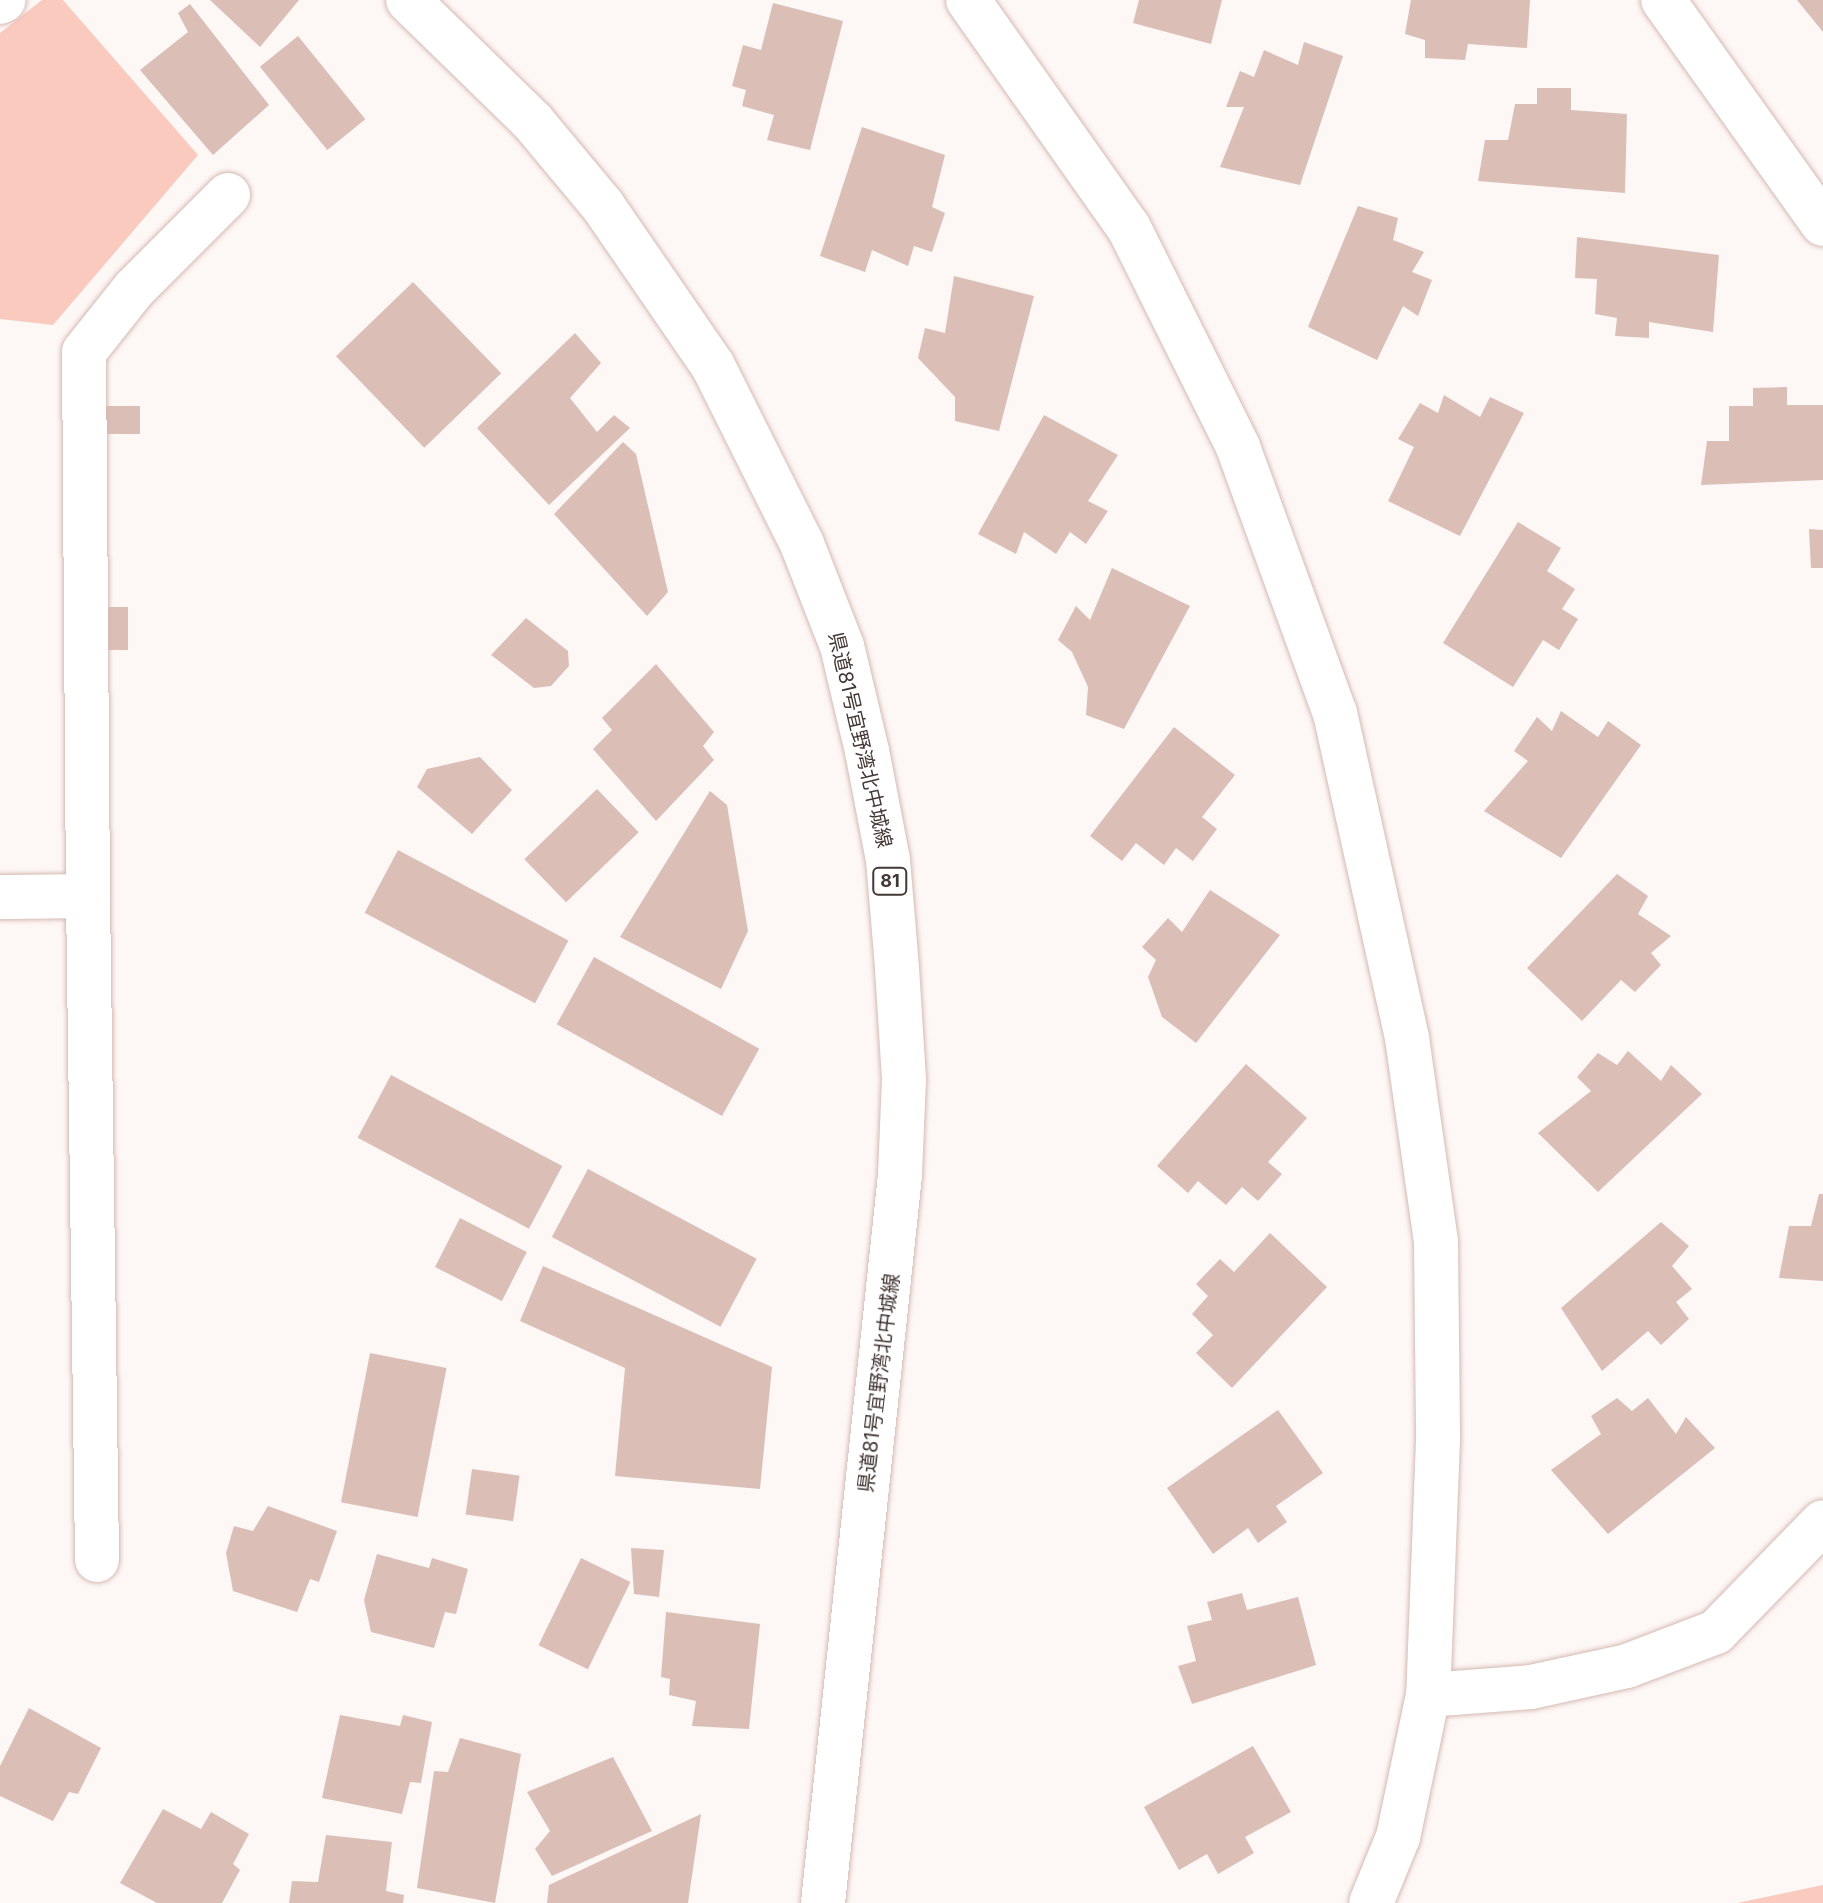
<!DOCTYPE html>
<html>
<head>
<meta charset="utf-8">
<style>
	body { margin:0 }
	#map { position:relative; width:1823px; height:1903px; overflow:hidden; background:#fdf7f5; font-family:Inter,"Noto Sans JP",sans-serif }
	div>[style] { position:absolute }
	.green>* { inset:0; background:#fbcabe }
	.building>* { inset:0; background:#dbbfb7; transform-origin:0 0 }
	.roads { filter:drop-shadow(0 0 2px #d5b9b2) drop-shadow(0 0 2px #d5b9b2) }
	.minor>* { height:44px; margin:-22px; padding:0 22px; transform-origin:22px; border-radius:22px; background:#fff }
	.major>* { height:44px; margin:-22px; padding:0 22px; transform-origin:22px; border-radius:22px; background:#fff }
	span { translate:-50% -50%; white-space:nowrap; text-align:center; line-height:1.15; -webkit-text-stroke:8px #fff; paint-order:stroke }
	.shield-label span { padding:2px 6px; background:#fff; border:2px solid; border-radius:6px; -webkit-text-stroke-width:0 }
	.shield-label { font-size:18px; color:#433835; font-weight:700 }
	.street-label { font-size:20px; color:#433835 }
</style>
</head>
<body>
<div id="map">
	<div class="green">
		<div style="clip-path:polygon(42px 0,63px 0,198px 155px,53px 325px,0 319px,0 33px)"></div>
		<div style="clip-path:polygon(1823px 1885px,1823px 1903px,1737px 1903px)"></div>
	</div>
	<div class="building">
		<div style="clip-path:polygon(210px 0,299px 0,260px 47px)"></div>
		<div style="clip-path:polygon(1139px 0,1222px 0,1211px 44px,1133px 23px)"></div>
		<div style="clip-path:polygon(1411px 0,1530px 0,1527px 48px,1468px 44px,1465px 60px,1425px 58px,1425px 40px,1405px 34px)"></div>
		<div style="clip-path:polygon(1797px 0,1823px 0,1823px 32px)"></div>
		<div style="clip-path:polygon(773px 3px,843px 21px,810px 150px,767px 140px,774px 115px,742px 106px,746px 90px,732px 86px,743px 45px,761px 50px)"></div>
		<div style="clip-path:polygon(190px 4px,269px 105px,213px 155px,140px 70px,188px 32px,178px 13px)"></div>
		<div style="left:298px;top:36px;width:107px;height:49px;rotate:51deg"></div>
		<div style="clip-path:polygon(1304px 42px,1343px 56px,1300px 185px,1220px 167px,1244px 107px,1226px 107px,1240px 71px,1254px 77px,1264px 50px,1298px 65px)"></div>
		<div style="clip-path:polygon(1537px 88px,1571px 88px,1571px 110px,1627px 114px,1625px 193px,1478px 181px,1485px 140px,1508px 140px,1515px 104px,1537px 104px)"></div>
		<div style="clip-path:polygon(862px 127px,945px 155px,932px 207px,945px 213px,932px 252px,914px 246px,908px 266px,872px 250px,865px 272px,820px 256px)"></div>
		<div style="clip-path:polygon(1358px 206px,1398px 218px,1393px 240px,1424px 252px,1412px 272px,1432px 280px,1418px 316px,1403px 306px,1377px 360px,1308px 327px)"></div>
		<div style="clip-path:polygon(1577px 237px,1719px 255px,1713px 332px,1649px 322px,1649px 338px,1615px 336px,1617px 318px,1595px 314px,1597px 279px,1575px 278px)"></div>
		<div style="clip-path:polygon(954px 276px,1034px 296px,999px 431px,955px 421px,955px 397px,918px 358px,925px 328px,945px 333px)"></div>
		<div style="left:413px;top:282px;width:127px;height:107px;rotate:46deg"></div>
		<div style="clip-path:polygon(575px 333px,601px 363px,570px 398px,597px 432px,614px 415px,630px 428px,549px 505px,477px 428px)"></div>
		<div style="clip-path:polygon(1787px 387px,1787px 405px,1823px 405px,1823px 480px,1701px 485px,1707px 441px,1729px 441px,1729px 406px,1753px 406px,1753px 388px)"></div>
		<div style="clip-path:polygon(1444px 395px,1480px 417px,1490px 397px,1524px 413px,1460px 536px,1388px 501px,1414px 447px,1398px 439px,1420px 403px,1438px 413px)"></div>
		<div style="left:102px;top:406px;width:38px;height:28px"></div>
		<div style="clip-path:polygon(1044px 415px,1118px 455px,1088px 501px,1108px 511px,1086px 544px,1070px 532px,1056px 554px,1024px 532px,1016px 554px,978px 534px)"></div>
		<div style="clip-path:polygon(623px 442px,636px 454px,668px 592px,647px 616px,554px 514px)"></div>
		<div style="clip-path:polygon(1518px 522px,1561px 548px,1547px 571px,1575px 589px,1562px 609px,1578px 619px,1559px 650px,1543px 640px,1513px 687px,1443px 643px)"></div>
		<div style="clip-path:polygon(1809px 529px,1823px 530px,1823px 568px,1811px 568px)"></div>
		<div style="clip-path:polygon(1112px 568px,1190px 606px,1124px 729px,1086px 715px,1088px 687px,1072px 652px,1058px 640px,1076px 606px,1090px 620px)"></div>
		<div style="left:128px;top:607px;width:43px;height:27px;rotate:90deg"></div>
		<div style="clip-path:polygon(526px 618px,568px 651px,569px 666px,551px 686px,534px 688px,491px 655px)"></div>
		<div style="clip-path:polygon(656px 664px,714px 732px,703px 746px,714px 760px,656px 821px,593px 749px,612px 730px,602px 718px)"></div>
		<div style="clip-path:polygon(1561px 711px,1598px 737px,1608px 721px,1641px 745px,1561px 858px,1484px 811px,1528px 761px,1514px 751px,1537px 717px,1552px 731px)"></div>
		<div style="clip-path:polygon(1174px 727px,1235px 775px,1202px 817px,1217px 829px,1193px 861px,1176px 848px,1164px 865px,1136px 843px,1122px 861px,1090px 836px)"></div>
		<div style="clip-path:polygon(480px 757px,512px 790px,472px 834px,417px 787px,427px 769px)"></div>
		<div style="left:597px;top:789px;width:60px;height:101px;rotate:46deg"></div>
		<div style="clip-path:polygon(710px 791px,727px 805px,748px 931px,721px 989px,620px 937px)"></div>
		<div style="left:398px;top:850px;width:193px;height:71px;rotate:28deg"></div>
		<div style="clip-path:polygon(1617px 874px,1648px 896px,1638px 914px,1671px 936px,1651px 953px,1661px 965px,1635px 992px,1621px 980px,1582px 1021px,1527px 968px)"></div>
		<div style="clip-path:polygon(1210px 890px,1280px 935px,1196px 1043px,1162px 1017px,1148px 977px,1156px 960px,1142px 947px,1168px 918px,1182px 932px)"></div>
		<div style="left:594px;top:957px;width:189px;height:77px;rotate:29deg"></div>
		<div style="clip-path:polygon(1628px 1051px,1661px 1081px,1671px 1065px,1702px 1094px,1598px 1192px,1538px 1133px,1591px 1091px,1577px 1077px,1598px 1053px,1617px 1065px)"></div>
		<div style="clip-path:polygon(1246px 1064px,1307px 1118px,1268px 1162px,1282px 1174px,1258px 1201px,1242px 1187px,1226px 1205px,1198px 1181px,1188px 1193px,1157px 1166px)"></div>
		<div style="left:391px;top:1075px;width:194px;height:71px;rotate:28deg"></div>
		<div style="left:588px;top:1169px;width:191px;height:77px;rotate:28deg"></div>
		<div style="clip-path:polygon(1819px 1194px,1823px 1194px,1823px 1281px,1779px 1278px,1789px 1226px,1811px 1226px)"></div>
		<div style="left:460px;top:1218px;width:75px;height:55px;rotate:27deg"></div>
		<div style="clip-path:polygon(1661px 1222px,1689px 1246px,1672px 1266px,1692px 1289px,1676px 1302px,1689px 1319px,1661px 1345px,1648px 1331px,1602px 1371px,1561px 1308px)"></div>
		<div style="clip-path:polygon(1270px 1233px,1327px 1287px,1232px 1388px,1196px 1353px,1213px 1335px,1192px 1314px,1208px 1296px,1196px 1284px,1220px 1259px,1234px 1272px)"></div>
		<div style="clip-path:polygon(543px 1266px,772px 1367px,760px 1489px,615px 1476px,625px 1368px,520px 1321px)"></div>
		<div style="left:370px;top:1353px;width:78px;height:152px;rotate:11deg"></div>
		<div style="clip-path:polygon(1617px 1398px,1632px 1411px,1648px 1398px,1676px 1434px,1686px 1417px,1715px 1448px,1608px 1534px,1551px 1470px,1601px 1434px,1591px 1416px)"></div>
		<div style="clip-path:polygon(1278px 1410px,1323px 1473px,1276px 1506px,1287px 1522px,1258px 1543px,1248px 1528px,1213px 1554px,1167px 1488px)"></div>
		<div style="left:472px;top:1469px;width:48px;height:46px;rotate:8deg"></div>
		<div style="clip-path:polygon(268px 1506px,337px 1531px,319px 1582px,310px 1579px,297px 1612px,233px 1591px,226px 1553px,234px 1526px,253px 1531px)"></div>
		<div style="clip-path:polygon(631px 1548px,664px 1550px,659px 1597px,634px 1594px)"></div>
		<div style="clip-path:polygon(377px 1554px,429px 1568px,432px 1558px,468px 1569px,456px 1614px,445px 1612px,434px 1648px,371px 1632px,364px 1600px)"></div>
		<div style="left:581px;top:1558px;width:55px;height:97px;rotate:26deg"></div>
		<div style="clip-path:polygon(1242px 1593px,1247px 1610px,1298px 1597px,1316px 1665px,1192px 1704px,1178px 1666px,1196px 1661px,1187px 1626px,1212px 1620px,1207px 1602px)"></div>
		<div style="clip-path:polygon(666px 1612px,760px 1624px,749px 1729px,692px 1726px,696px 1701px,669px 1695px,670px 1679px,661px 1677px)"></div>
		<div style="clip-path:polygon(29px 1708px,101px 1748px,78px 1794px,69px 1792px,53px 1821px,0 1796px,0 1766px)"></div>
		<div style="clip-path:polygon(340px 1715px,400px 1726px,403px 1715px,432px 1722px,421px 1783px,410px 1782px,402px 1814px,322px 1798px)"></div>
		<div style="clip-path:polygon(460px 1738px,521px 1754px,495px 1903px,417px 1888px,434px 1771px,448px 1772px)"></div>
		<div style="clip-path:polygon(1253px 1746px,1291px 1812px,1245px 1837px,1254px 1853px,1218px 1874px,1207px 1854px,1179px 1870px,1144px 1807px)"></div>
		<div style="clip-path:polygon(613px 1757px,652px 1831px,552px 1876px,535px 1849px,550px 1831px,527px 1792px)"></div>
		<div style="clip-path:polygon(163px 1809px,201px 1829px,211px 1812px,249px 1834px,233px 1864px,240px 1870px,222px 1903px,157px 1903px,120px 1883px)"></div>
		<div style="clip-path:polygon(701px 1814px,688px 1903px,547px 1903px,549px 1885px)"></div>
		<div style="clip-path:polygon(326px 1835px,392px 1842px,386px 1891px,404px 1895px,403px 1903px,289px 1903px,292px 1881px,318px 1882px)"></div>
	</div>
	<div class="roads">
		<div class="minor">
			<div style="left:968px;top:0;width:279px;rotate:54.8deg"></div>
			<div style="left:1129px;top:228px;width:245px;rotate:63.5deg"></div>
			<div style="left:1238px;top:447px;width:283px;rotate:70deg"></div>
			<div style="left:1335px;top:713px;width:333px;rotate:77.5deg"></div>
			<div style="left:1407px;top:1038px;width:206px;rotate:81.9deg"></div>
			<div style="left:1436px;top:1242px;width:198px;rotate:89.4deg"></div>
			<div style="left:1438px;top:1440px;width:255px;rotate:92.2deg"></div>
			<div style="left:1428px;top:1695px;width:145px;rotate:101.9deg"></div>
			<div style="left:1398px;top:1837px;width:71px;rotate:112.2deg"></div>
			<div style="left:1663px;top:0;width:275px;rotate:54.5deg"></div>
			<div style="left:0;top:2px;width:4px;rotate:-27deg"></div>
			<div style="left:88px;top:896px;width:544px;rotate:-90.42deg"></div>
			<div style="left:84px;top:352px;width:80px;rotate:-51.6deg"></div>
			<div style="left:134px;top:289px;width:133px;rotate:-45deg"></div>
			<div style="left:0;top:897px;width:88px;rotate:-0.7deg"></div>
			<div style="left:88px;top:896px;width:664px;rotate:89.22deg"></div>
			<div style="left:1428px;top:1695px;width:103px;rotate:-4.4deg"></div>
			<div style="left:1531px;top:1687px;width:98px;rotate:-12.3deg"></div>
			<div style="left:1627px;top:1666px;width:95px;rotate:-20.9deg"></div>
			<div style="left:1716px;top:1632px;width:153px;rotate:-45.8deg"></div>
		</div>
		<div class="major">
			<div style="left:408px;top:0;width:175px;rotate:44.3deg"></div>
			<div style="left:533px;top:122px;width:109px;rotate:50.2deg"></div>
			<div style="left:603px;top:206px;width:194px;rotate:55.5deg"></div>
			<div style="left:713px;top:366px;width:199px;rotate:63.4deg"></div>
			<div style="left:802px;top:544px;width:110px;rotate:68.6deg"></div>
			<div style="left:842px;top:646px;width:108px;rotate:76.6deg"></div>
			<div style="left:867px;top:751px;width:111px;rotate:79.1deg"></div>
			<div style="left:888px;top:860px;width:108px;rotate:85.2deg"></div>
			<div style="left:897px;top:968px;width:111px;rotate:86.4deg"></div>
			<div style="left:904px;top:1079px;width:96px;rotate:92.4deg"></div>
			<div style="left:900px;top:1175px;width:732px;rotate:96.04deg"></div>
		</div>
	</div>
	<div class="shield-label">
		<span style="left:890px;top:881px">81</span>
	</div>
	<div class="street-label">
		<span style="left:860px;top:740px;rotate:77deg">県道81号宜野湾北中城線</span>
		<span style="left:879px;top:1383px;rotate:-83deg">県道81号宜野湾北中城線</span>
	</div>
</div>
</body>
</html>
